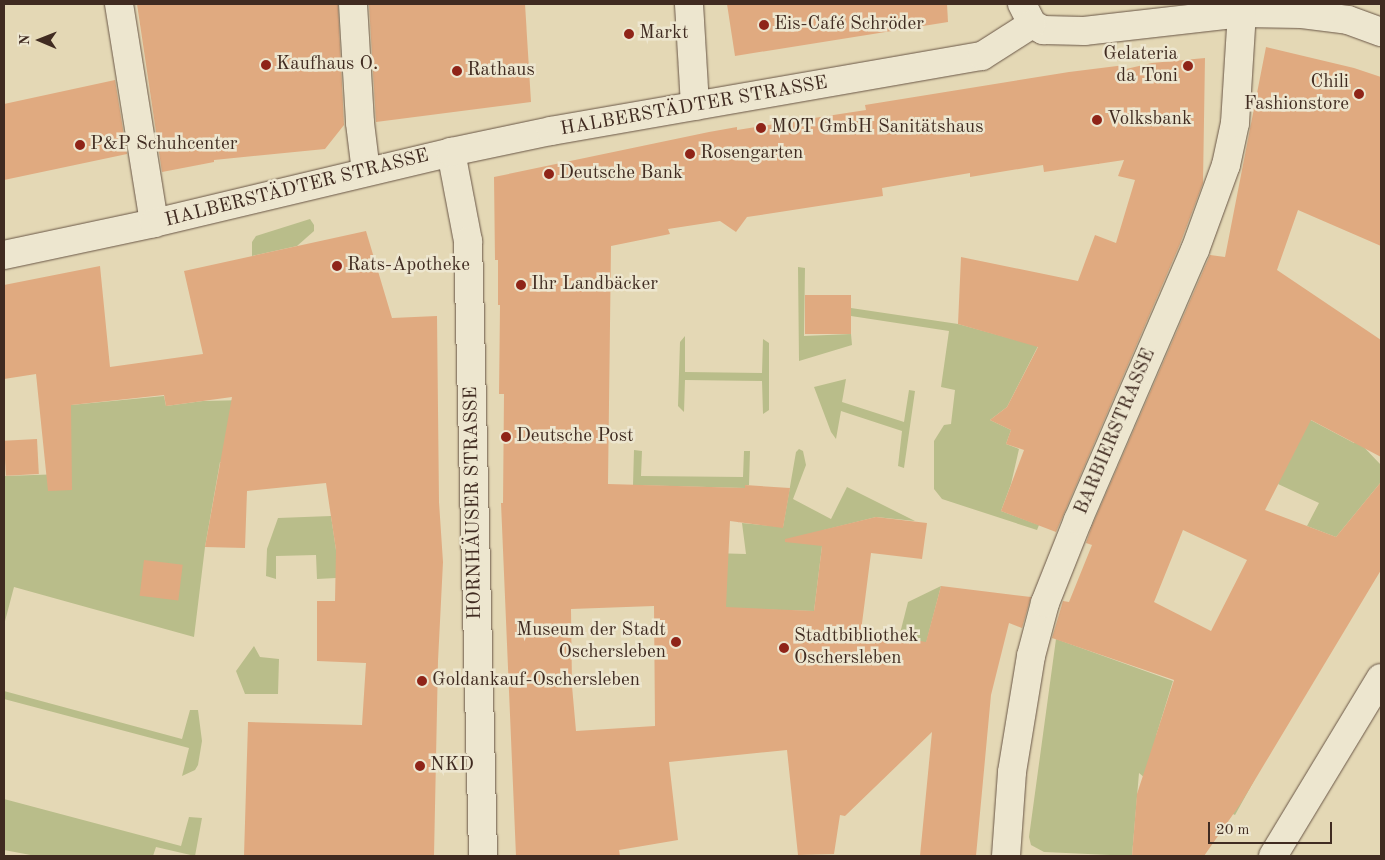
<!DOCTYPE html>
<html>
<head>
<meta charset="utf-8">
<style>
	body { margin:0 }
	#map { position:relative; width:1385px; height:860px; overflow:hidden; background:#e4d8b5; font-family:"Old Standard TT",serif }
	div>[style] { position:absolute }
	.green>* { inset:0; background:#b9bd8a }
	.building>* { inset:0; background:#e0aa80; transform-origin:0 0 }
	.roads { filter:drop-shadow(0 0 1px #695646) drop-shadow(0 0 1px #695646) }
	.street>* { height:28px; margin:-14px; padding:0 14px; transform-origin:14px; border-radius:14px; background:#ede6cf }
	.dots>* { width:14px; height:14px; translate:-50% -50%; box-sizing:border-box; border:2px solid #ede6cf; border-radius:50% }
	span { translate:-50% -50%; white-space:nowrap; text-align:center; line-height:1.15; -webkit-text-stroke:5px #ede6cf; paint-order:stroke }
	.poi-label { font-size:19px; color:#402b21 }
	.left { translate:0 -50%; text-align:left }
	.right { translate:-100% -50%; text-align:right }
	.street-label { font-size:19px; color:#402b21 }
	.frame { position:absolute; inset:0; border:5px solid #402b21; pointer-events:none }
	.north { position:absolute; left:15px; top:15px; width:50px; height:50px; -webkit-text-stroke:4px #ede6cf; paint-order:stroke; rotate:271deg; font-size:14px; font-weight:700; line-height:20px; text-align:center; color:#402b21 }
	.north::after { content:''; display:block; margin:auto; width:18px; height:22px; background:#402b21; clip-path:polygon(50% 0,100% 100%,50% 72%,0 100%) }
	.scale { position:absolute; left:1208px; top:822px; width:124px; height:22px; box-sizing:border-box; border:2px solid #402b21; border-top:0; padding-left:6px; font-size:15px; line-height:18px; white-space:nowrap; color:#402b21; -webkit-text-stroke:4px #ede6cf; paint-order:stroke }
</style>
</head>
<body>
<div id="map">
	<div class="green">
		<div style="clip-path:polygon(310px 219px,314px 225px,314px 231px,297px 246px,252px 256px,252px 242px,256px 236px)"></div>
		<div style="clip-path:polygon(798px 267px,805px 268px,804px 336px,851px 334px,852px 345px,799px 361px)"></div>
		<div style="clip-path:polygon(851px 308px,958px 324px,1038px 346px,1007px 407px,990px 420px,1011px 430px,1006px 444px,1019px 449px,1011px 484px,1001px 511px,1039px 525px,1037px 530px,942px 499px,934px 489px,934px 441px,944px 425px,951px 424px,955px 390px,941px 387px,949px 331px,851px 316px)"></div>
		<div style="clip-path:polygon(685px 336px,685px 372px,762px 373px,763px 339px,769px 343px,769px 410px,763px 414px,762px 381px,685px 380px,684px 412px,678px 406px,680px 342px)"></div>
		<div style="clip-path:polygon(846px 379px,842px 402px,904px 422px,909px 390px,915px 391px,904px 468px,898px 466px,902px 431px,841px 411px,836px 439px,831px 432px,814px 387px)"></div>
		<div style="clip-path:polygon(164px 396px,166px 406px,203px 401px,288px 399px,266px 459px,220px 462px,205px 547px,194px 637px,14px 587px,4px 625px,4px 476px,64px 474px,71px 405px)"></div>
		<div style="clip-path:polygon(1303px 416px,1354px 443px,1358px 441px,1381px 465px,1381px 482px,1336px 537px,1307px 526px,1319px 503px,1278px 484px)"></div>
		<div style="clip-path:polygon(799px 449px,803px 451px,806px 465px,793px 499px,831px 519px,847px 487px,915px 521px,876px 517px,824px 530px,814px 611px,711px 608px,711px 553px,746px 554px,742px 523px,783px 527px,796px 452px)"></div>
		<div style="clip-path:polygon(634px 450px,642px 451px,641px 476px,743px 477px,744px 451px,750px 451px,749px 485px,745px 485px,745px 488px,633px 485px)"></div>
		<div style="clip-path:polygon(331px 516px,336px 550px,336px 578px,317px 579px,316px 555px,276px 556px,276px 579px,266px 576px,267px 549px,278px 518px)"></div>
		<div style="clip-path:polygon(941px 586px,924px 651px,897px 645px,908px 602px)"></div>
		<div style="clip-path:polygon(1056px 639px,1173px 681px,1156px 736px,1255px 779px,1235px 815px,1198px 797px,1173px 801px,1139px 773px,1132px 856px,1044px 852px,1031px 845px,1029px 837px)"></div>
		<div style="clip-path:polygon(254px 646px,260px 657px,279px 659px,278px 694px,245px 694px,236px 671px)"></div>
		<div style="clip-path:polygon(4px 691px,182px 739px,190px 710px,198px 710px,202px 741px,198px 765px,195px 770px,182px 776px,189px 748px,4px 699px)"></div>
		<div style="clip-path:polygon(4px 799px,181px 846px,189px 817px,202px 818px,195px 856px,156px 847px,153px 856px,36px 856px,4px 850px)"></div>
	</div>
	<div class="building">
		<div style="clip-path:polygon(137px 4px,338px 4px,344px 125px,325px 149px,214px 160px,214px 162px,162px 172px)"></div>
		<div style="clip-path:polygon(369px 4px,525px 4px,531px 102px,376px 122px)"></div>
		<div style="clip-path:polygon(727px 4px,947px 4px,948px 22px,735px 56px)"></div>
		<div style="clip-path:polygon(evenodd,1266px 47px,1354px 68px,1381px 77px,1381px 246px,1298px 210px,1277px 270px,1381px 340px,1381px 457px,1311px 420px,1265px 510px,1336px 537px,1381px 482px,1381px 570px,1241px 803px,1204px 856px,1132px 856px,1137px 794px,1174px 680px,1052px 638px,1063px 601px,1069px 602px,1092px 545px,1086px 543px,1092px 526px,1210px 255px,1225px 257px,1266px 47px,1183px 530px,1247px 560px,1211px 631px,1154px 602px,1183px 530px)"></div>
		<div style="clip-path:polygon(evenodd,1205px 58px,1203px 183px,1180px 244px,1056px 532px,1001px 511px,1024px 450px,1006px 444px,1011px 430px,990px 420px,1007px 407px,1038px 347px,958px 324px,961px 257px,1078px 281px,1095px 235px,1116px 243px,1135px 180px,1118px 176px,1124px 160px,1044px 172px,1043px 165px,970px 177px,970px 173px,882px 188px,883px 196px,747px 217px,736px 232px,720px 221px,668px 229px,670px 234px,611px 246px,608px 484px,745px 488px,745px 485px,790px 488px,783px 528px,730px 521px,726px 607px,814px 611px,822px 546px,785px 542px,785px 539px,876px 517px,927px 523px,922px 559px,871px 553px,861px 631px,926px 642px,941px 586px,1031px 597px,1022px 628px,1009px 623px,991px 695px,976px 856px,920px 856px,932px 732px,845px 816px,840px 815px,834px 854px,798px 855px,787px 750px,669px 762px,678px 840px,619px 850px,620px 856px,516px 856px,501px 503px,503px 503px,504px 394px,499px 394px,500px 305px,498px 305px,498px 260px,495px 260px,494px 177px,709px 132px,737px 127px,737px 130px,866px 110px,865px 105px,1069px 72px,1125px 65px,1126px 69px,1152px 63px,1205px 58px,654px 606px,655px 726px,576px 731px,572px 686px,571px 609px,654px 606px)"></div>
		<div style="clip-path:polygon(115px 80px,127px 154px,4px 180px,4px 104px)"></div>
		<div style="clip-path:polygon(366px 231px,392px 318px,437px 316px,439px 502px,443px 562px,438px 661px,434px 856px,244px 856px,248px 722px,362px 725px,366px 663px,317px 661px,317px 601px,335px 601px,336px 550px,326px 483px,247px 491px,245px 548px,205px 547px,232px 397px,166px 406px,164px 395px,71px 405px,72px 490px,48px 491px,36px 374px,4px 379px,4px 285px,100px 266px,110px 367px,203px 354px,184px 271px)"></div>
		<div style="left:851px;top:295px;width:39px;height:46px;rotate:90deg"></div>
		<div style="left:37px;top:439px;width:35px;height:33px;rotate:87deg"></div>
		<div style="left:144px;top:560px;width:39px;height:36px;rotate:7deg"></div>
	</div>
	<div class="roads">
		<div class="street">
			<div style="left:119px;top:4px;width:222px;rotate:80.9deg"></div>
			<div style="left:353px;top:4px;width:119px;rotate:86.6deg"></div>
			<div style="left:360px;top:123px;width:49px;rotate:83deg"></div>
			<div style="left:689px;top:4px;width:102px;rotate:86.6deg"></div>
			<div style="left:1022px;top:4px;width:22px;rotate:63deg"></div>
			<div style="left:1032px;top:24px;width:13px;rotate:29deg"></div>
			<div style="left:1043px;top:30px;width:41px;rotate:1.4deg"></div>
			<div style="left:1084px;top:31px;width:159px;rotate:-6.5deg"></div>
			<div style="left:1242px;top:13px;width:60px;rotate:1deg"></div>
			<div style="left:1302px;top:14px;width:46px;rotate:7.4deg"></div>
			<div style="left:1348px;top:20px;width:35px;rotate:20deg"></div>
			<div style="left:451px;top:152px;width:91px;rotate:79.2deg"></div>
			<div style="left:468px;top:241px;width:615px;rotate:88.6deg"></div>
			<div style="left:4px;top:255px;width:153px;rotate:-12deg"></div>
			<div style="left:154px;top:223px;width:305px;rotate:-13.4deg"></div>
			<div style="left:451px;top:152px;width:102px;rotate:-11.9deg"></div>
			<div style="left:551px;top:131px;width:437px;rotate:-9.9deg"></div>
			<div style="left:982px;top:56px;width:59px;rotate:-32.6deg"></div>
			<div style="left:1006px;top:856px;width:84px;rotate:-85.9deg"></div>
			<div style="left:1012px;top:772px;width:118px;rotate:-80.7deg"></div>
			<div style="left:1031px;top:656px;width:55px;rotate:-75.2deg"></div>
			<div style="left:1045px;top:603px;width:89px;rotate:-68.3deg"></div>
			<div style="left:1078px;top:520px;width:294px;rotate:-66.6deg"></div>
			<div style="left:1195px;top:250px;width:90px;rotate:-70deg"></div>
			<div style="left:1226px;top:165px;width:43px;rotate:-77.9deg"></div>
			<div style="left:1235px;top:123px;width:110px;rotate:-86.4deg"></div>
			<div style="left:1273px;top:856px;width:208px;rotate:-58.8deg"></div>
		</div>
	</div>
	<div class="dots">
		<div style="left:764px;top:25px;background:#8f2418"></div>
		<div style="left:629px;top:34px;background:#8f2418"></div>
		<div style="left:266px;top:65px;background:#8f2418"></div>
		<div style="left:1188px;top:66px;background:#8f2418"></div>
		<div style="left:457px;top:71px;background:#8f2418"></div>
		<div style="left:1359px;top:94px;background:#8f2418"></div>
		<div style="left:1097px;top:120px;background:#8f2418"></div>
		<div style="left:761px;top:128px;background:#8f2418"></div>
		<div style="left:80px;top:145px;background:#8f2418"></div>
		<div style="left:690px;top:154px;background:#8f2418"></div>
		<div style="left:549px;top:174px;background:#8f2418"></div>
		<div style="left:337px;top:266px;background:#8f2418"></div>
		<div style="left:521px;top:285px;background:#8f2418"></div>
		<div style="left:506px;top:437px;background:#8f2418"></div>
		<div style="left:676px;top:642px;background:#8f2418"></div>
		<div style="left:784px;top:648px;background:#8f2418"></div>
		<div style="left:422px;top:681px;background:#8f2418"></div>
		<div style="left:420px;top:766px;background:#8f2418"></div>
	</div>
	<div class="poi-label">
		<span class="left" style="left:774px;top:25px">Eis-Café Schröder</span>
		<span class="left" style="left:639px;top:34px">Markt</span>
		<span class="right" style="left:1178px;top:66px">Gelateria<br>da Toni</span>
		<span class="left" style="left:276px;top:65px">Kaufhaus O.</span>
		<span class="left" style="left:467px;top:71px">Rathaus</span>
		<span class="right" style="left:1349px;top:94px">Chili<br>Fashionstore</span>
		<span class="left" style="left:1107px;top:120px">Volksbank</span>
		<span class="left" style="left:771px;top:128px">MOT GmbH Sanitätshaus</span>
		<span class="left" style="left:90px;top:145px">P&amp;P Schuhcenter</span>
		<span class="left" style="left:700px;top:154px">Rosengarten</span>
		<span class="left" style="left:559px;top:174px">Deutsche Bank</span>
		<span class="left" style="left:347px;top:266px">Rats-Apotheke</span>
		<span class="left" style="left:531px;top:285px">Ihr Landbäcker</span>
		<span class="left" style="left:516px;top:437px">Deutsche Post</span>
		<span class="right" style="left:666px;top:642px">Museum der Stadt<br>Oschersleben</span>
		<span class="left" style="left:794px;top:648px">Stadtbibliothek<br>Oschersleben</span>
		<span class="left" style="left:432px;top:681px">Goldankauf-Oschersleben</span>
		<span class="left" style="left:430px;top:766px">NKD</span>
	</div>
	<div class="street-label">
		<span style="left:694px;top:107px;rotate:-10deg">HALBERSTÄDTER STRASSE</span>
		<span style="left:297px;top:189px;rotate:-14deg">HALBERSTÄDTER STRASSE</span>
		<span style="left:1116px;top:432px;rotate:-67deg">BARBIERSTRASSE</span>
		<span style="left:474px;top:503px;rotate:-91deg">HORNHÄUSER STRASSE</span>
	</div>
	<div class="frame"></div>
	<div class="north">N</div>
	<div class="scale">20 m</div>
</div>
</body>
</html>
